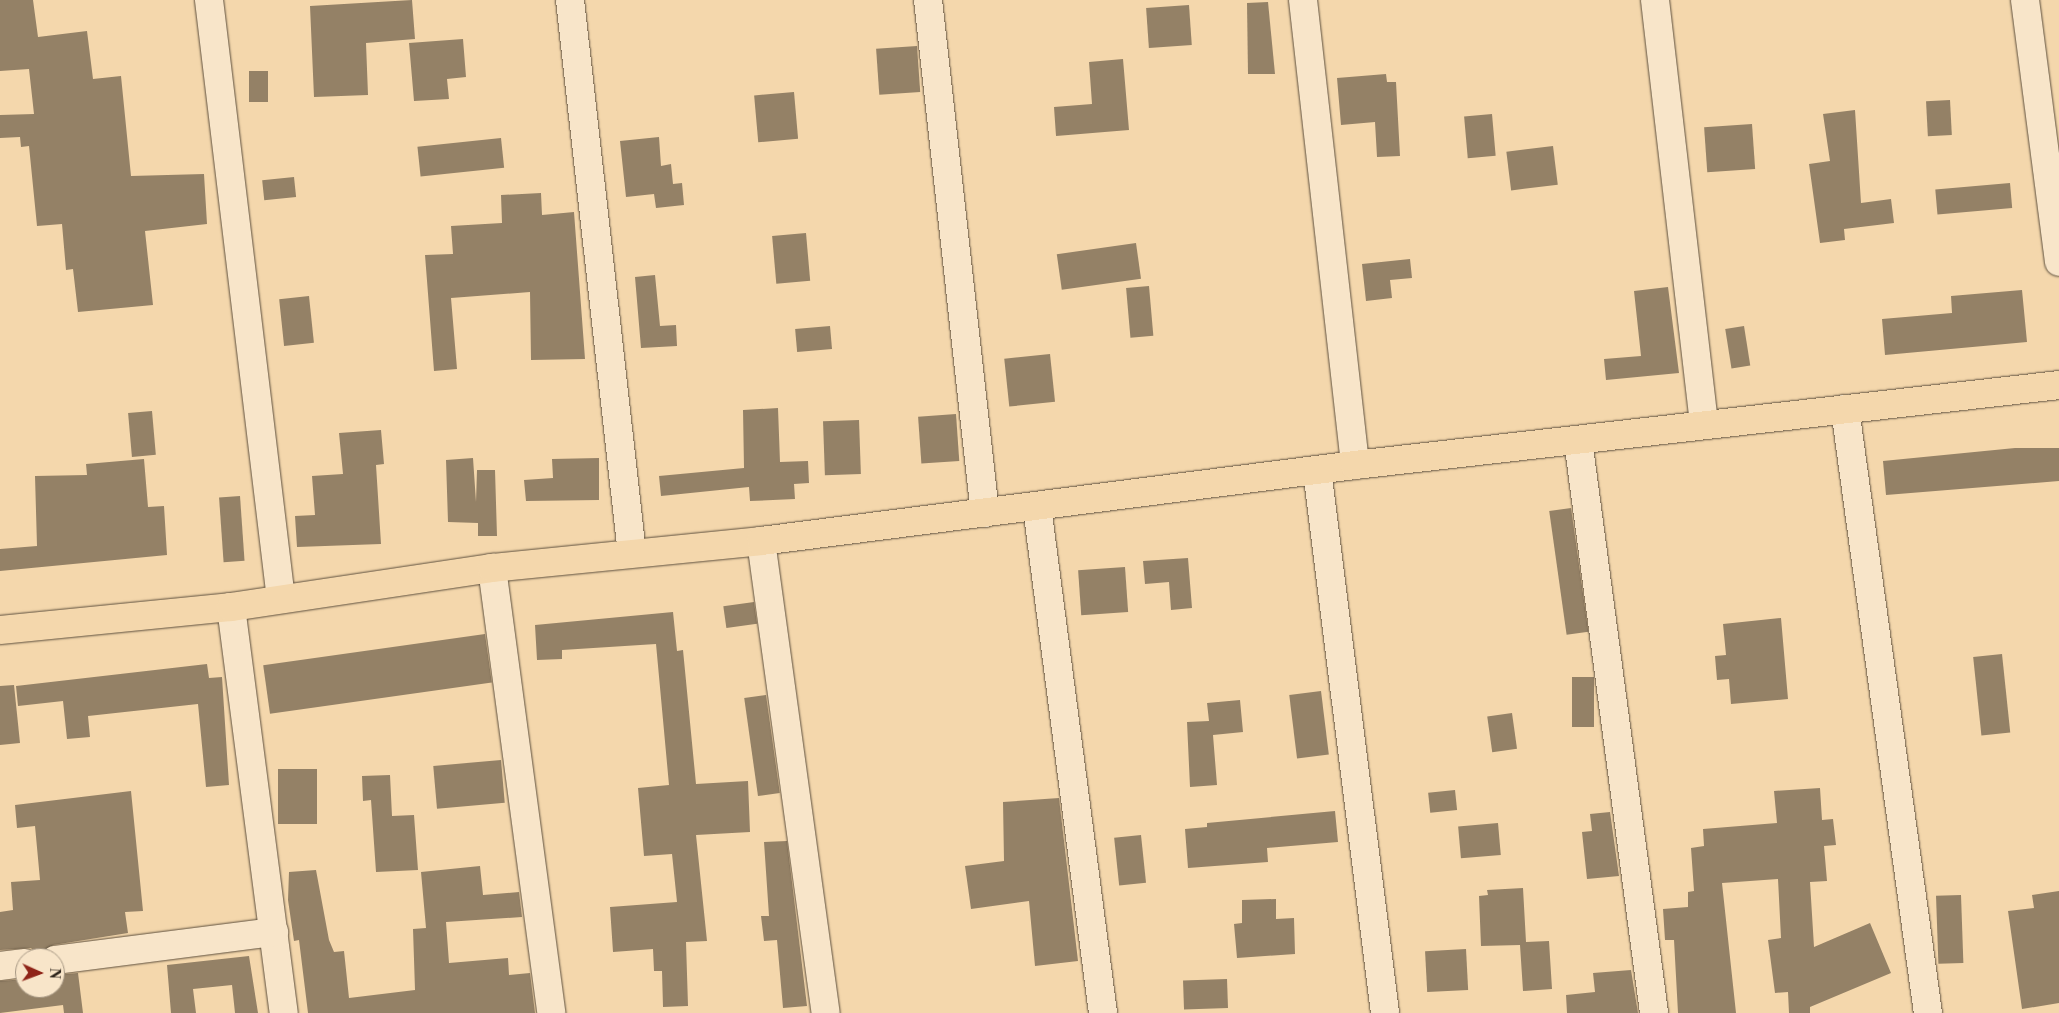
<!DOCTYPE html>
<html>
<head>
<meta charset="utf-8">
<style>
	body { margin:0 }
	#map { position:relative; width:2059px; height:1013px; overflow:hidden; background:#f4d7ac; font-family:"Libre Bodoni",serif }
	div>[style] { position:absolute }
	.building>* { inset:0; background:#948166; transform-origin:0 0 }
	.roads { filter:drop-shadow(0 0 1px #5e503e) drop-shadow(0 0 1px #5e503e) }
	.minor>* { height:28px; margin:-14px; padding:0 14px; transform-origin:14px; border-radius:14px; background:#f8e5c9 }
	.major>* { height:28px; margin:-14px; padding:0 14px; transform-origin:14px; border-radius:14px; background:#f4d7ac }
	span { translate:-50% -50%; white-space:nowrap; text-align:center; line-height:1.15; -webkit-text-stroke:4.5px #f8e5c9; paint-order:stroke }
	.north { position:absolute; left:15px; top:948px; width:50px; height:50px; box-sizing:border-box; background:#f8e5c9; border:1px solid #a69783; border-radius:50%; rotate:92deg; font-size:14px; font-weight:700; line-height:20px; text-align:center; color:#2c231a }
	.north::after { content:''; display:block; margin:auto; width:18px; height:22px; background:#8f2418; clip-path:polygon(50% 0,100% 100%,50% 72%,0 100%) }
</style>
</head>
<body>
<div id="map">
	<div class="building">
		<div style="clip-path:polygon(0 0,33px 0,38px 37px,87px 31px,93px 79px,121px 76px,131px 176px,204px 174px,207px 224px,145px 231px,153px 305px,78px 312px,73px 269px,66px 270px,62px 224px,37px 226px,29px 146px,21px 147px,20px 137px,0 138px,0 115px,34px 114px,29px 69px,0 71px)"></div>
		<div style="clip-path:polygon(412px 0,415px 39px,366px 43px,368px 95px,314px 97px,310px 6px)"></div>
		<div style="clip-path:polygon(1268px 2px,1275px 74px,1248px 74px,1247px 3px)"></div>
		<div style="left:1189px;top:5px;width:40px;height:43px;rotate:86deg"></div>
		<div style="clip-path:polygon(463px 39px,466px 77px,447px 79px,449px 99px,414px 101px,409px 43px)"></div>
		<div style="left:917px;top:46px;width:46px;height:41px;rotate:86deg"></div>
		<div style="clip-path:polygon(1123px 59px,1129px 130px,1056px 136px,1054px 107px,1092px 104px,1089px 62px)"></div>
		<div style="left:249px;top:71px;width:19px;height:31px"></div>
		<div style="clip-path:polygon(1386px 74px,1387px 82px,1396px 82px,1400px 156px,1377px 157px,1375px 122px,1341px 125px,1337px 78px)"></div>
		<div style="left:794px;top:92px;width:47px;height:40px;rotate:85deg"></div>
		<div style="left:1950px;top:100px;width:35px;height:24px;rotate:87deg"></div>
		<div style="clip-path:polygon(1855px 110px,1861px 203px,1891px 199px,1894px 223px,1844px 229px,1845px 240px,1820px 243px,1809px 164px,1830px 161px,1823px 114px)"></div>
		<div style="left:1492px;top:114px;width:42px;height:28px;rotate:85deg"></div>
		<div style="left:1752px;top:124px;width:45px;height:48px;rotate:86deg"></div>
		<div style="clip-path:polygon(659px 137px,661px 166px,671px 164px,673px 184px,682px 183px,684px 205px,656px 208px,654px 194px,626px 197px,620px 141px)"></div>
		<div style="left:501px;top:138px;width:30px;height:84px;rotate:84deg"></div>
		<div style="left:1553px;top:146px;width:39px;height:47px;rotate:83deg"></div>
		<div style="left:294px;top:177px;width:20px;height:32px;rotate:84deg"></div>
		<div style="left:2010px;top:183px;width:25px;height:75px;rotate:85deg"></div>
		<div style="clip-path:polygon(541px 193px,542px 215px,574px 212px,585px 359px,531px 360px,530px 292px,451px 298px,457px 369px,434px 371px,425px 255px,453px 254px,451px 226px,502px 223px,501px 195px)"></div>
		<div style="left:806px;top:233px;width:48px;height:34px;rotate:85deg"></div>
		<div style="left:1136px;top:243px;width:36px;height:80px;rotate:82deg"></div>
		<div style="clip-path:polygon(1410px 259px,1412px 278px,1390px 280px,1392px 298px,1366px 301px,1362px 264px)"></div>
		<div style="clip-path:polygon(655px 275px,660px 326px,676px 325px,677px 346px,641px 348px,635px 277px)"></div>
		<div style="left:1149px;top:286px;width:50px;height:23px;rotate:85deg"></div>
		<div style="clip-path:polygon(1668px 287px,1679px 373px,1606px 380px,1604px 359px,1641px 356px,1634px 291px)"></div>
		<div style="clip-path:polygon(2022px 290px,2027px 342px,1885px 355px,1882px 319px,1952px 313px,1951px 296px)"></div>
		<div style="left:309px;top:296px;width:47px;height:30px;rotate:84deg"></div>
		<div style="left:830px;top:326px;width:23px;height:35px;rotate:85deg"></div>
		<div style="left:1744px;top:326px;width:40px;height:19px;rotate:81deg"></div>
		<div style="left:1050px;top:354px;width:48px;height:46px;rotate:84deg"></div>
		<div style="clip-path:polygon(778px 408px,780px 462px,808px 461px,809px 483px,794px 484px,795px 499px,750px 501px,749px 487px,661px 496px,659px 476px,744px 468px,743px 410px)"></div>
		<div style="left:152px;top:411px;width:44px;height:24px;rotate:85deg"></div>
		<div style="left:956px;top:414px;width:47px;height:38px;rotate:86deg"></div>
		<div style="left:859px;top:420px;width:54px;height:36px;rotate:88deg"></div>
		<div style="clip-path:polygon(381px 430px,384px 464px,376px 465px,381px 544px,297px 547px,295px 516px,315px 515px,312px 476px,343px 474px,339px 433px)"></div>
		<div style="clip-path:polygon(2015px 448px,2059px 448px,2059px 481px,1886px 495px,1883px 461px)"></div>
		<div style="clip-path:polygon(473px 458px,476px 502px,477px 470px,495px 470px,497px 536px,478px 536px,478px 523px,448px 522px,446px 460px)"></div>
		<div style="clip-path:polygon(599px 458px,599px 500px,526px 501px,524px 480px,553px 478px,552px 459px)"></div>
		<div style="clip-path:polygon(144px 459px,148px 507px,164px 506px,167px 555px,0 571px,0 549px,37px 546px,35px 476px,87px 475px,86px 464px)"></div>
		<div style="left:240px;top:496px;width:65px;height:21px;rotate:86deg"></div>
		<div style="left:1571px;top:508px;width:125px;height:22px;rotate:82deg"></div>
		<div style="clip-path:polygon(1188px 558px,1192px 608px,1171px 610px,1169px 582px,1145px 584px,1143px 561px)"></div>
		<div style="left:1125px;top:567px;width:45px;height:47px;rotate:86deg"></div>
		<div style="left:754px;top:602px;width:22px;height:31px;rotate:82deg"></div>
		<div style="clip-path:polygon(673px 612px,677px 651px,683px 650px,696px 784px,748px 781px,750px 832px,696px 835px,707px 941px,686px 942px,688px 1006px,663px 1007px,662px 971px,654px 971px,653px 949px,613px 952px,610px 907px,677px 902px,672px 854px,644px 856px,638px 788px,669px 785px,656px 644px,562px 650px,562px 659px,537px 660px,535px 625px)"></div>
		<div style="clip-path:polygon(1781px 618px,1788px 699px,1731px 704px,1729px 679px,1717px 680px,1715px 656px,1726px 655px,1723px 624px)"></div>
		<div style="left:485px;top:634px;width:49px;height:224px;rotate:82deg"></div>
		<div style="left:2002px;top:654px;width:79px;height:29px;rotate:84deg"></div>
		<div style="clip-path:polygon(207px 664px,209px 678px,222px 677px,229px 785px,206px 787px,198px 704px,88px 716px,90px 737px,67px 739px,63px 701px,18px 706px,16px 686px)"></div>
		<div style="left:1572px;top:677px;width:22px;height:50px"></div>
		<div style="clip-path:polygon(14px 685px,20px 743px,0 745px,0 686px)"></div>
		<div style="left:1321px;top:691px;width:64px;height:32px;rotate:83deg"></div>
		<div style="left:766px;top:695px;width:99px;height:22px;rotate:82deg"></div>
		<div style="clip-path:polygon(1240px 700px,1243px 732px,1213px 735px,1217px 785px,1190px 787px,1187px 722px,1209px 721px,1207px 703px)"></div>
		<div style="left:1512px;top:713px;width:36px;height:25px;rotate:82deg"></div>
		<div style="left:501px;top:760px;width:43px;height:68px;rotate:85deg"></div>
		<div style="left:317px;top:769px;width:55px;height:39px;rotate:90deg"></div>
		<div style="clip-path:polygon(390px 775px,392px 816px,414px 815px,418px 870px,376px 872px,371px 800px,363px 801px,362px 776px)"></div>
		<div style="clip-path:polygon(1820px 788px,1822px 820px,1833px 819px,1836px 845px,1824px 846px,1827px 881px,1810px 882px,1814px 947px,1870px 923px,1891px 973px,1810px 1007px,1810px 1013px,1789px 1013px,1788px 992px,1775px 993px,1768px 940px,1781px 938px,1778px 879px,1722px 883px,1736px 1013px,1678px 1013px,1674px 940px,1665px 940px,1663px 909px,1688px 907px,1688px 892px,1694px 891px,1691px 848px,1704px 846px,1703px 829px,1777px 823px,1774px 791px)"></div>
		<div style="left:1455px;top:790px;width:20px;height:27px;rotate:84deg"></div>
		<div style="clip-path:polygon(131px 791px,143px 911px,125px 912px,128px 933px,53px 945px,40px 958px,31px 948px,0 950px,0 912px,13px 910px,11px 882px,40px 880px,35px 826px,17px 828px,15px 805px)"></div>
		<div style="clip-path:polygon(1059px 798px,1078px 961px,1035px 966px,1029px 901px,971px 909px,965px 866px,1004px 861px,1003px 802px)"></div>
		<div style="clip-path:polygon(1335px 811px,1338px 842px,1267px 848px,1268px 862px,1188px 868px,1185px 829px,1207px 827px,1207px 823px)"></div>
		<div style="clip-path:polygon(1610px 812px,1619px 876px,1587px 879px,1582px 832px,1592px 831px,1590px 814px)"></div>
		<div style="left:1498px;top:823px;width:32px;height:40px;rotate:85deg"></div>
		<div style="left:1141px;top:835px;width:48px;height:27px;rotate:84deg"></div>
		<div style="clip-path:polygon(787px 841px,807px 1006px,783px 1008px,777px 940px,764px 941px,761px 916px,769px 916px,764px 842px)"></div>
		<div style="clip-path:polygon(480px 866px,483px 895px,519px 892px,522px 917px,446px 922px,449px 963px,508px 958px,509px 975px,530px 973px,535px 1013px,308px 1013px,299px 940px,294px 941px,288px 900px,289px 872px,316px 870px,329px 940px,334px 952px,344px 951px,349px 998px,415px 990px,413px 929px,426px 928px,421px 872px)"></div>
		<div style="clip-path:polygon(1523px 888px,1526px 942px,1549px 941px,1552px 989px,1523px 991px,1520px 945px,1481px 946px,1479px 896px,1488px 895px,1487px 890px)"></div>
		<div style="clip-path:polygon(2059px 891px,2059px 1003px,2022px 1009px,2008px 911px,2034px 908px,2032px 895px)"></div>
		<div style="left:1961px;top:895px;width:68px;height:25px;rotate:88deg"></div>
		<div style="clip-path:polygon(1276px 899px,1276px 919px,1294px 918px,1295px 954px,1237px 958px,1234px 924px,1242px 923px,1242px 900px)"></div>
		<div style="left:1466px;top:949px;width:41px;height:41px;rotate:87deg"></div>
		<div style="clip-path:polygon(249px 956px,258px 1013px,235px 1013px,232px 985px,193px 989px,196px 1013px,171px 1013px,167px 965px)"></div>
		<div style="clip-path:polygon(1631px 970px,1638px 1013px,1567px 1013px,1566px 995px,1595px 992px,1593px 973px)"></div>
		<div style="clip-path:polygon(78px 973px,83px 1013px,64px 1013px,63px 1005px,0 1013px,0 981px,25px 979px,25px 988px,55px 988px,55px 975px)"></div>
		<div style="left:1227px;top:979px;width:29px;height:44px;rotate:88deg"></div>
	</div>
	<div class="roads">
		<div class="minor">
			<div style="left:209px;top:0;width:603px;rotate:83.15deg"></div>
			<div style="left:570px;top:0;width:557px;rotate:83.61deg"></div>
			<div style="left:928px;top:0;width:516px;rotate:83.66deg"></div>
			<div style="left:1303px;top:0;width:468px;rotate:83.6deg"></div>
			<div style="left:1655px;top:0;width:426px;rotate:83.4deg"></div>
			<div style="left:2025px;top:0;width:264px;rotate:82.6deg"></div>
			<div style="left:1845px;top:409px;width:610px;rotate:82.18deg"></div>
			<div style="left:1578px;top:440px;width:578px;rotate:82.44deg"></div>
			<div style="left:1317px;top:470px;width:547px;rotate:82.86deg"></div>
			<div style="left:1037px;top:507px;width:510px;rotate:82.57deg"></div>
			<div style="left:761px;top:541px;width:476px;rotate:82.2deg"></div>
			<div style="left:492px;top:568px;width:449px;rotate:82.4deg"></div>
			<div style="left:231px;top:607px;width:409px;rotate:82.6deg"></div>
			<div style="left:55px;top:960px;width:221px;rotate:-7.3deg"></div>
			<div style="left:0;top:966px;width:25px;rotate:-7deg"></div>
		</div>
		<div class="major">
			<div style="left:0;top:630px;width:232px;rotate:-5.7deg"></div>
			<div style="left:231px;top:607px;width:264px;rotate:-8.5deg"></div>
			<div style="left:492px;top:568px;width:270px;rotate:-5.7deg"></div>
			<div style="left:761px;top:541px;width:599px;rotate:-7.29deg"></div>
			<div style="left:1355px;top:465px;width:709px;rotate:-6.48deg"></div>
		</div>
	</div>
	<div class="north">N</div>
</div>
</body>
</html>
